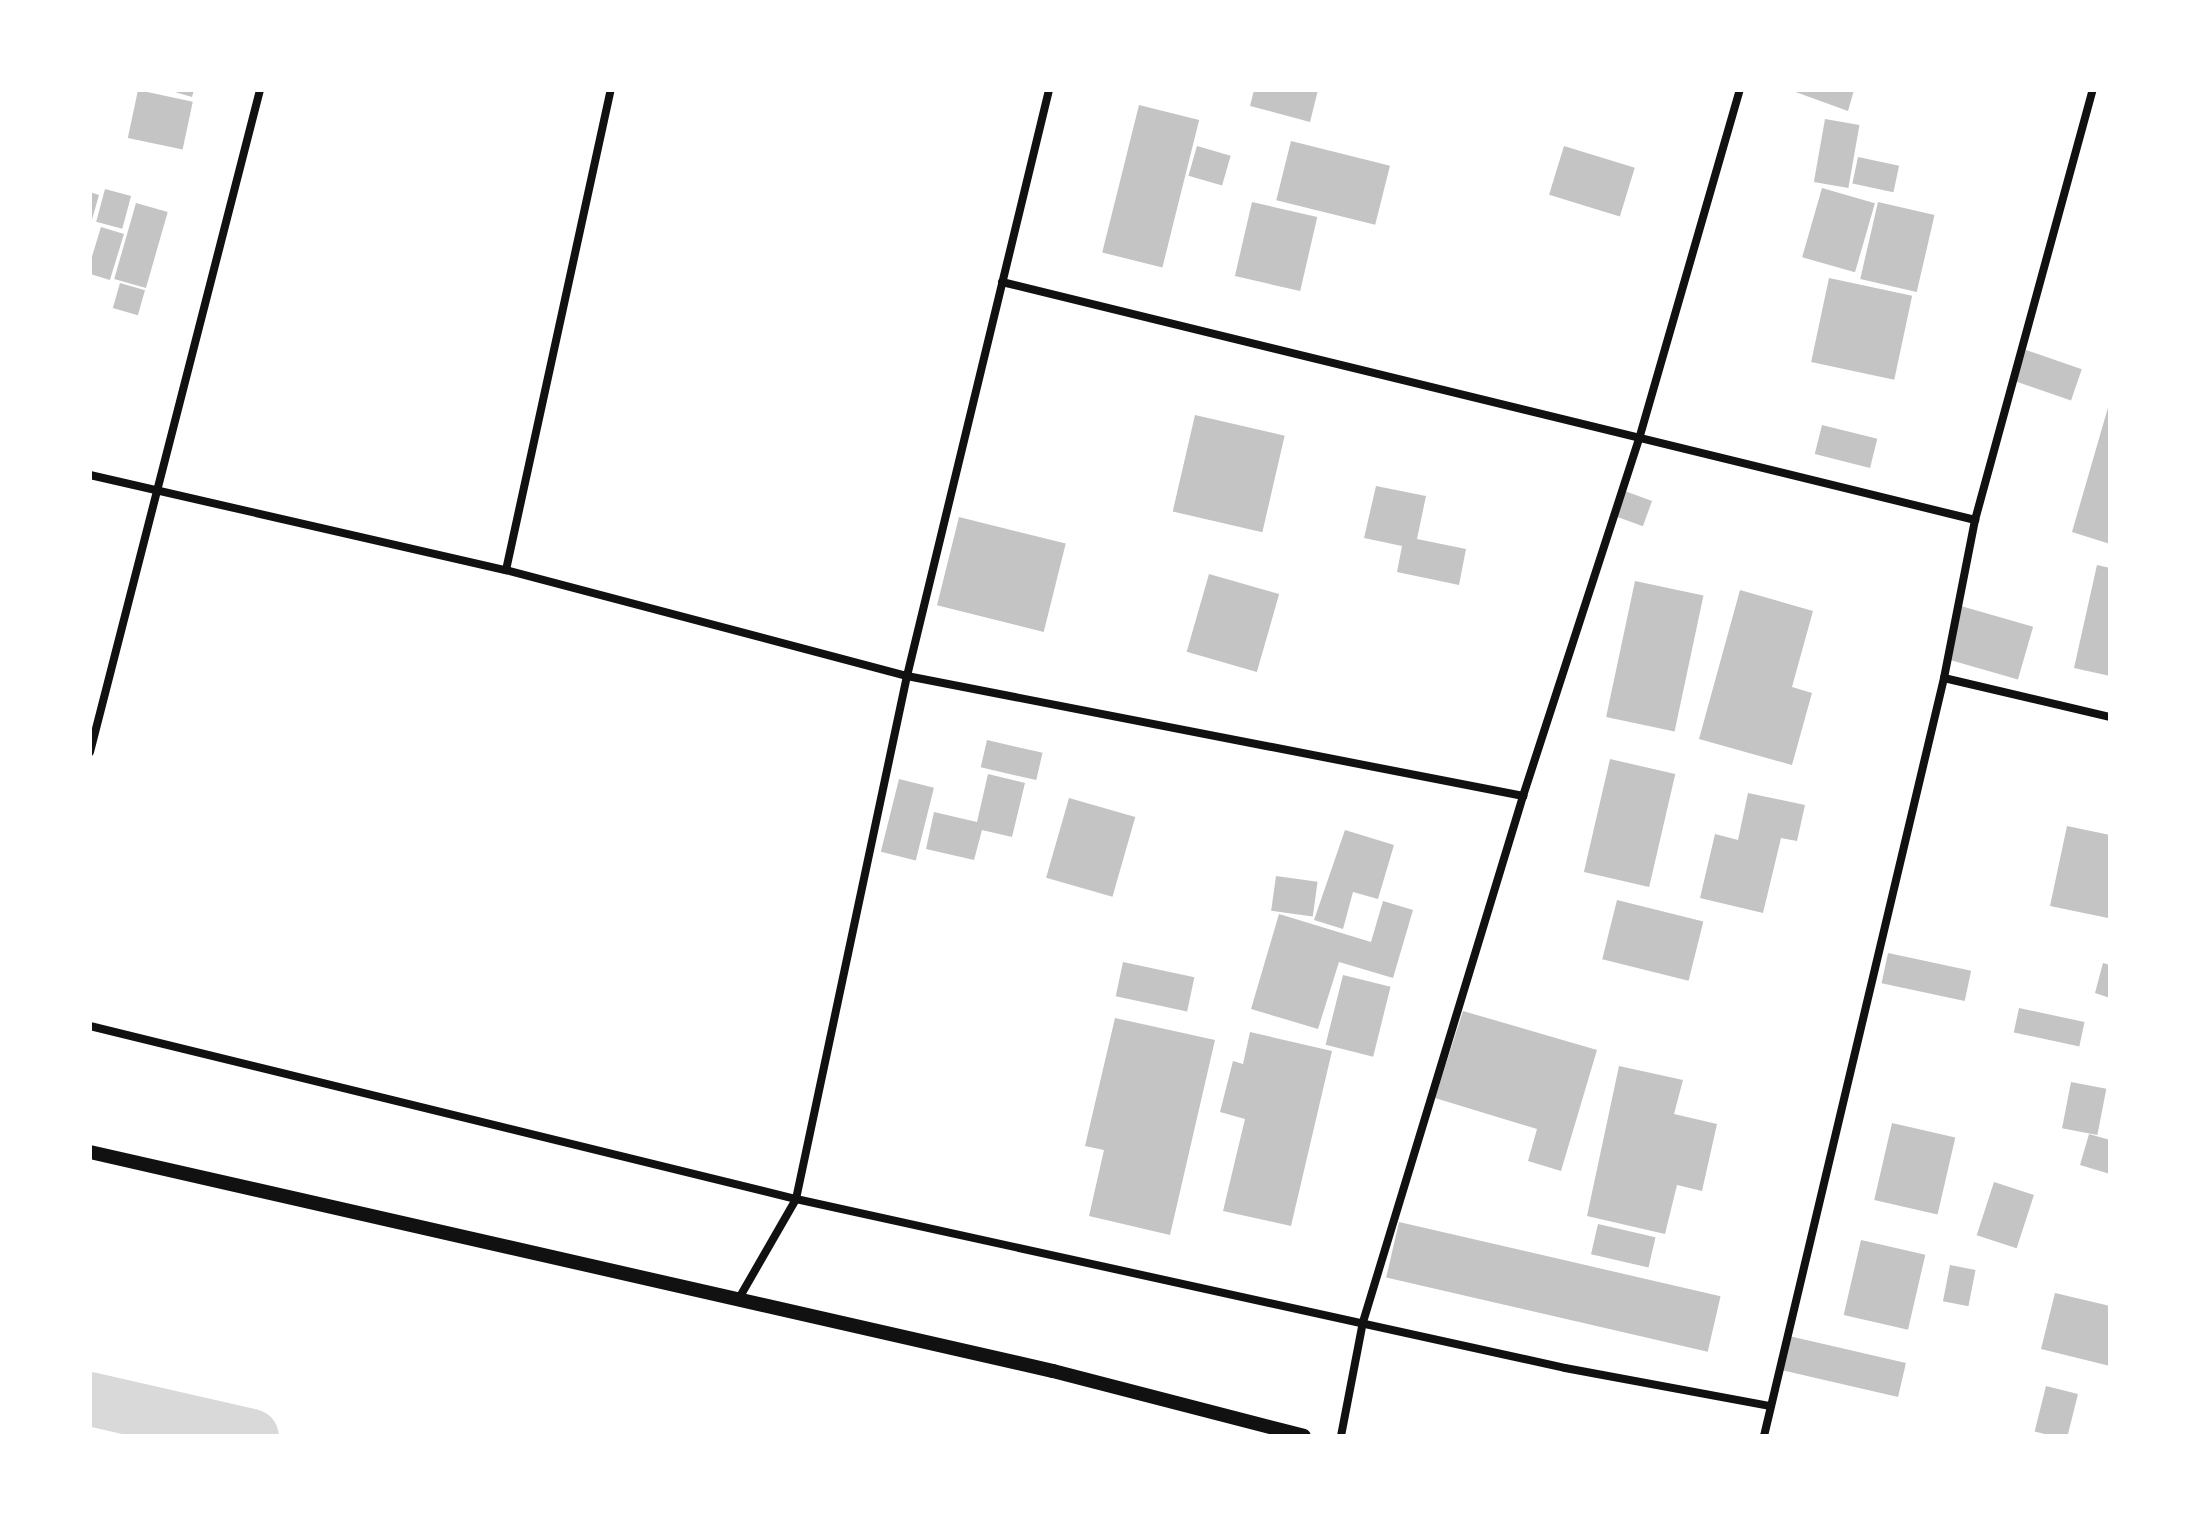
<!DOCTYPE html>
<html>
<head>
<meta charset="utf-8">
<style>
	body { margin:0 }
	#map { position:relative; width:2200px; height:1526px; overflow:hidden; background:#fff; font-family:Overpass,sans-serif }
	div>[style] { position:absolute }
	.canal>* { height:54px; margin:-27px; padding:0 27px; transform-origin:27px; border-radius:27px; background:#d9d9d9 }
	.building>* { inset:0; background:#c4c4c4; transform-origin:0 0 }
	.minor>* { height:8px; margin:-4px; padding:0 4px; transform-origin:4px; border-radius:4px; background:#111 }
	.tertiary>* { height:14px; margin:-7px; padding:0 7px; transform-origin:7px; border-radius:7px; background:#111 }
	span { translate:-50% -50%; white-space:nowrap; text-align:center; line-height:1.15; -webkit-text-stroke:7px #fff; paint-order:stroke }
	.frame { position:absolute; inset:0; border:92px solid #fff; pointer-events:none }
</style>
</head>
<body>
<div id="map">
	<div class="canal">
		<div style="left:90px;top:1399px;width:166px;rotate:12.9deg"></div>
	</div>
	<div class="building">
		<div style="left:138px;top:90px;width:56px;height:49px;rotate:12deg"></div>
		<div style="clip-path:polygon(168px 90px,194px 90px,192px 97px)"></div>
		<div style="clip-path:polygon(1254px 90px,1318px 90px,1310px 122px,1250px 106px)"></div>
		<div style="clip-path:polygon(1790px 90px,1854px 90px,1848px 111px)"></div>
		<div style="left:1139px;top:105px;width:62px;height:152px;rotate:14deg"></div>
		<div style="left:1825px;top:119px;width:35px;height:64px;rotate:10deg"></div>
		<div style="left:1291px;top:141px;width:102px;height:61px;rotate:14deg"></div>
		<div style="left:1197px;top:146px;width:35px;height:31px;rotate:16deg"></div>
		<div style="left:1564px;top:146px;width:74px;height:51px;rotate:17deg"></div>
		<div style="left:1858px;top:157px;width:42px;height:27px;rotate:12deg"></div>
		<div style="left:1822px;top:188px;width:55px;height:72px;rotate:16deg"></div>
		<div style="left:105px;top:189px;width:27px;height:34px;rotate:15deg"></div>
		<div style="clip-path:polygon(90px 192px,99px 195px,91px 223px,90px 223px)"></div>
		<div style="left:1252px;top:202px;width:67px;height:76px;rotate:13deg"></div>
		<div style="left:1878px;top:202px;width:58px;height:79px;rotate:13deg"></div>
		<div style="left:136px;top:203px;width:33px;height:79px;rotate:16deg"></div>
		<div style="left:101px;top:227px;width:24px;height:48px;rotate:17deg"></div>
		<div style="left:1829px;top:278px;width:85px;height:86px;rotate:12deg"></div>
		<div style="left:120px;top:283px;width:26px;height:26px;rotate:16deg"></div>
		<div style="left:2026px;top:350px;width:59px;height:33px;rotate:19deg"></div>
		<div style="clip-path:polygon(2109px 404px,2110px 405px,2110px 544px,2072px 532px)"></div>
		<div style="left:1195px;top:415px;width:92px;height:99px;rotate:13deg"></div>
		<div style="left:1822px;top:425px;width:57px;height:30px;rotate:14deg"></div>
		<div style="clip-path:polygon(1376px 486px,1426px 496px,1417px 539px,1466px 549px,1459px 585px,1397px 572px,1402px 546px,1364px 538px)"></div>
		<div style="left:1622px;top:490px;width:32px;height:27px;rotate:20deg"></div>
		<div style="left:959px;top:517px;width:110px;height:91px;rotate:14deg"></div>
		<div style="clip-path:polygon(2097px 565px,2110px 568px,2110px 676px,2074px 668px)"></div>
		<div style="left:1209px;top:574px;width:73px;height:81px;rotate:16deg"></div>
		<div style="left:1635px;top:581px;width:70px;height:139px;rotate:12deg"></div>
		<div style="clip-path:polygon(1740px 590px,1813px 611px,1792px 687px,1812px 693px,1792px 765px,1699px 739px)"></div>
		<div style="left:1961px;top:606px;width:75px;height:55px;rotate:16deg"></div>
		<div style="left:987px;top:740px;width:57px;height:28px;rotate:13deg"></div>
		<div style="left:1610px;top:759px;width:67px;height:116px;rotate:13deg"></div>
		<div style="clip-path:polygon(988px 774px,1025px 783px,1012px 837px,982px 830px,974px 860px,926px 849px,934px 812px,977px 822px)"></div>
		<div style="left:899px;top:779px;width:36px;height:75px;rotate:14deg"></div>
		<div style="clip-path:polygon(1748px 793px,1805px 805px,1797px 841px,1781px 838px,1763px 913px,1700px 898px,1715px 834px,1738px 840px)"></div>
		<div style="left:1069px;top:798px;width:69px;height:83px;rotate:16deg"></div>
		<div style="clip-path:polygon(2067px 826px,2110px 835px,2108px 918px,2050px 906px)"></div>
		<div style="clip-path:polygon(1345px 830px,1394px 845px,1378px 899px,1353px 892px,1343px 929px,1314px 920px)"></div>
		<div style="left:1276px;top:876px;width:42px;height:35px;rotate:8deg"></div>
		<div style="left:1617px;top:900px;width:89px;height:61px;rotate:14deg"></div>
		<div style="clip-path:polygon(1383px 901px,1413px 910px,1393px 978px,1339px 962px,1318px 1029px,1251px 1009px,1279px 914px,1371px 942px)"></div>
		<div style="left:1888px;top:953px;width:85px;height:31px;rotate:12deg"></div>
		<div style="left:1123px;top:962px;width:73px;height:35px;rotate:12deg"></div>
		<div style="clip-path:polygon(2103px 963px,2110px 965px,2110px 998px,2095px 993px)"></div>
		<div style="left:1343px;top:975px;width:49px;height:72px;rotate:14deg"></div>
		<div style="left:2019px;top:1008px;width:67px;height:25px;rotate:12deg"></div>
		<div style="clip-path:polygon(1463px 1011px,1597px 1050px,1561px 1171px,1528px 1161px,1537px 1129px,1435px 1098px)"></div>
		<div style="clip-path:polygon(1115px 1018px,1215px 1040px,1170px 1235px,1089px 1216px,1104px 1150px,1085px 1146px)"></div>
		<div style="clip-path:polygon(1250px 1032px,1332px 1051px,1291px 1226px,1223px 1211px,1245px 1119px,1220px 1112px,1233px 1061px,1243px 1064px)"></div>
		<div style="clip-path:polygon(1619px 1066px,1683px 1080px,1674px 1114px,1717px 1124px,1702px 1191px,1677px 1185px,1665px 1234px,1587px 1216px)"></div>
		<div style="left:2071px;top:1082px;width:36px;height:47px;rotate:11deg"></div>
		<div style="left:1892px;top:1123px;width:65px;height:79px;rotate:13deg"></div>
		<div style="clip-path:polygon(2089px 1134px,2110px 1140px,2110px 1174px,2080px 1165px)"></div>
		<div style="left:1994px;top:1182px;width:42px;height:56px;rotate:18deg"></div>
		<div style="left:1399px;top:1222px;width:330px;height:57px;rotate:13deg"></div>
		<div style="left:1598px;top:1224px;width:59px;height:31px;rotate:13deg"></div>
		<div style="left:1861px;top:1240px;width:66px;height:77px;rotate:13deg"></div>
		<div style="left:1950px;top:1265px;width:26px;height:37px;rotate:11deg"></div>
		<div style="clip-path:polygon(2055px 1293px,2110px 1306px,2110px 1366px,2041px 1349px)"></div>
		<div style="left:1789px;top:1336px;width:120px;height:35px;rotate:13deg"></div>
		<div style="left:2046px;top:1386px;width:33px;height:47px;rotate:14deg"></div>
	</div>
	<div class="minor">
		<div style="left:1002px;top:282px;width:1002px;rotate:13.74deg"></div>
		<div style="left:90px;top:475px;width:427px;rotate:12.9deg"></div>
		<div style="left:506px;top:570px;width:415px;rotate:14.8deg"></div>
		<div style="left:907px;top:676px;width:628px;rotate:11.02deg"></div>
		<div style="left:506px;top:570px;width:491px;rotate:-77.7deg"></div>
		<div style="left:1944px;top:678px;width:171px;rotate:13.2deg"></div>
		<div style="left:90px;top:752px;width:683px;rotate:-75.6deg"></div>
		<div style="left:90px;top:1026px;width:727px;rotate:13.77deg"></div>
		<div style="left:796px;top:1199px;width:787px;rotate:12.39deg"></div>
		<div style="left:1565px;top:1368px;width:209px;rotate:10.5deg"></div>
		<div style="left:738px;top:1300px;width:116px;rotate:-60.1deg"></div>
		<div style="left:796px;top:1199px;width:535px;rotate:-78.02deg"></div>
		<div style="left:907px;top:676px;width:603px;rotate:-76.38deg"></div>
		<div style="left:1341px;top:1436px;width:116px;rotate:-79.1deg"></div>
		<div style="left:1363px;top:1322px;width:550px;rotate:-73.08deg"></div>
		<div style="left:1523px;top:796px;width:375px;rotate:-72deg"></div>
		<div style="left:1639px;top:439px;width:363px;rotate:-73.9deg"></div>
		<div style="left:1764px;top:1436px;width:779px;rotate:-76.64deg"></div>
		<div style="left:1944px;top:678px;width:161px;rotate:-78.9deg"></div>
		<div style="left:1975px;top:520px;width:446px;rotate:-74.7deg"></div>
	</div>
	<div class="tertiary">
		<div style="left:90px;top:1152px;width:988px;rotate:12.81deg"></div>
		<div style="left:1053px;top:1371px;width:259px;rotate:14.5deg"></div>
	</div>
	<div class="frame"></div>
</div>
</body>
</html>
